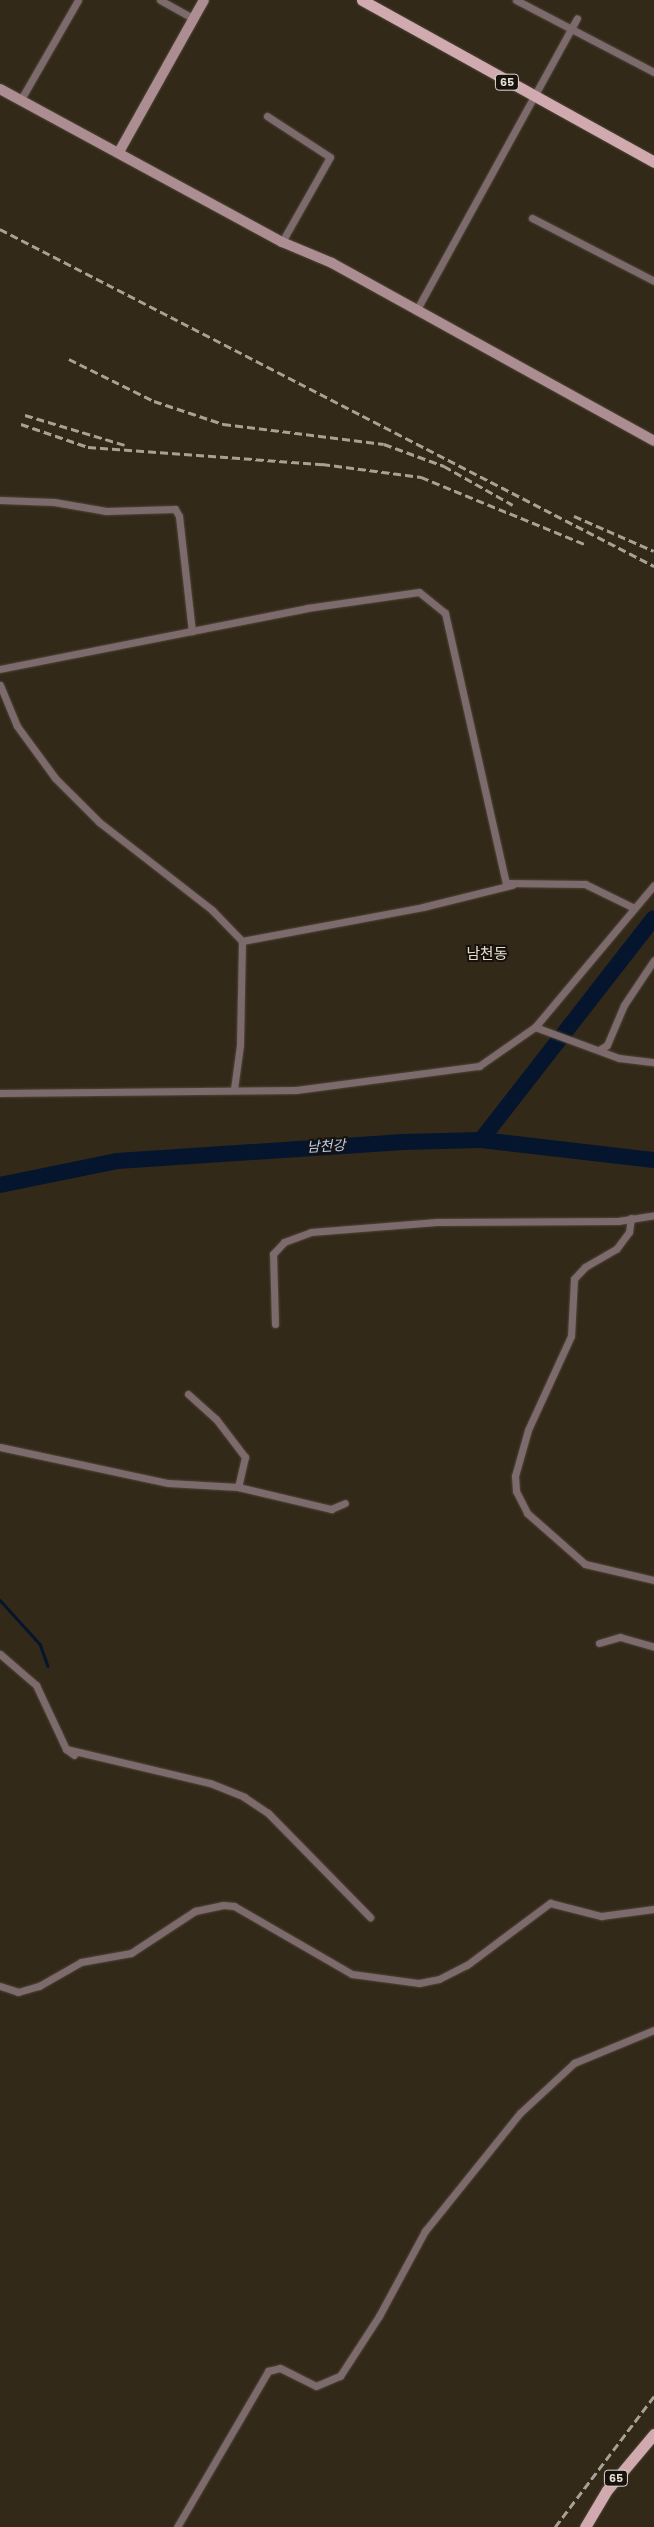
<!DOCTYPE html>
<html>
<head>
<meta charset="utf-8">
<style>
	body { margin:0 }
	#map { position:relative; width:654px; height:2527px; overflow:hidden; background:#332919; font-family:Poppins,"Noto Sans KR",sans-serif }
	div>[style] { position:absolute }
	.stream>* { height:2.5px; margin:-1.25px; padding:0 1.25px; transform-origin:1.25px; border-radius:1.25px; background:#05152d }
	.river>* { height:16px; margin:-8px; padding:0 8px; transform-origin:8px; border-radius:8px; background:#05152d }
	.roads { filter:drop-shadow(0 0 1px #4f4637) drop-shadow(0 0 1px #4f4637) }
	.minor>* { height:7px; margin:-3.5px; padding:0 3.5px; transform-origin:3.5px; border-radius:3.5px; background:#7d6a6c }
	.secondary>* { height:10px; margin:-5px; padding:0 5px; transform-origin:5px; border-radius:5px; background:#ac8e92 }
	.primary>* { height:11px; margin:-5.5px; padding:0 5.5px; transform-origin:5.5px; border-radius:5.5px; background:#d0aaae }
	.rail>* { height:2.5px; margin-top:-1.25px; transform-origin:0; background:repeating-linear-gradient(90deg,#a8a194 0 8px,transparent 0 12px) }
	span { translate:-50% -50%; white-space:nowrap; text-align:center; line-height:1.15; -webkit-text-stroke:4px #17120b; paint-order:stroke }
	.shield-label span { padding:1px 4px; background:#17120b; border:1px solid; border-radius:4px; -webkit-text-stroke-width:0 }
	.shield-label { font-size:11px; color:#e4ded4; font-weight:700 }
	.water-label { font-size:14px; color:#b5d2fc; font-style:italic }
	.quarter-label { font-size:15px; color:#e4ded4 }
</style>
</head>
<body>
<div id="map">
	<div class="stream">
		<div style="left:0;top:1600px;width:59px;rotate:47.7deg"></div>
		<div style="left:40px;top:1644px;width:23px;rotate:70deg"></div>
	</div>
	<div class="river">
		<div style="left:481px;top:1140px;width:281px;rotate:-52.1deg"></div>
		<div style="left:0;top:1185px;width:119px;rotate:-11.6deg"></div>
		<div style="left:117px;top:1161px;width:287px;rotate:-3.8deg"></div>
		<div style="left:403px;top:1142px;width:78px;rotate:-1.5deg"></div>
		<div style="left:481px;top:1140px;width:174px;rotate:6.6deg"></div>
	</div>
	<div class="roads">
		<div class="minor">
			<div style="left:160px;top:0;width:39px;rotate:29deg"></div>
			<div style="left:516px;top:0;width:156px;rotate:27.6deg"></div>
			<div style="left:20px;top:101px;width:116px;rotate:-60.1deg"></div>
			<div style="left:267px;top:116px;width:75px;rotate:33.1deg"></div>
			<div style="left:330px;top:157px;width:98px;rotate:119.5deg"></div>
			<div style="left:532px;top:218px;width:137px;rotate:27.3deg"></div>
			<div style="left:416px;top:311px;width:334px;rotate:-61.2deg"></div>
			<div style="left:0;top:500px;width:54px;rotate:2.1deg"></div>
			<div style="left:54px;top:502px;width:53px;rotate:9.8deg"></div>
			<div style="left:106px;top:511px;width:69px;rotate:-1.7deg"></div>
			<div style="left:175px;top:509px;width:8px;rotate:60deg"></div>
			<div style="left:179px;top:516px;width:116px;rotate:83.6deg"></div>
			<div style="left:0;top:669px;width:313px;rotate:-11.2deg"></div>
			<div style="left:307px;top:608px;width:113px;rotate:-8.1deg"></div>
			<div style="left:419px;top:592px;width:33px;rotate:39deg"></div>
			<div style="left:445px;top:613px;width:277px;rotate:77.3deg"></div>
			<div style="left:506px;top:883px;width:79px;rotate:0.7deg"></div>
			<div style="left:585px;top:884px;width:55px;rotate:26.1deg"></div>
			<div style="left:0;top:685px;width:44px;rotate:67.5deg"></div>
			<div style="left:17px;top:726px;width:64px;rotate:53.8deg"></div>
			<div style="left:55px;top:778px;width:62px;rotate:45deg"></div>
			<div style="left:99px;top:822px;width:143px;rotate:37.9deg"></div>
			<div style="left:212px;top:910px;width:43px;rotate:45.9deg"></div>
			<div style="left:535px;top:1027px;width:90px;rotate:20.3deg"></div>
			<div style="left:619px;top:1058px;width:35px;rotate:7deg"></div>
			<div style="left:599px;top:1050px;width:9px;rotate:-32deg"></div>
			<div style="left:607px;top:1045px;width:43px;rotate:-67deg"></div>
			<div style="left:624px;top:1005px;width:54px;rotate:-56.3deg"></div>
			<div style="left:234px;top:1089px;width:44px;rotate:-82.2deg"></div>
			<div style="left:240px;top:1045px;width:104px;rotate:-88.9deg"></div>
			<div style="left:242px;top:941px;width:184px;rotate:-10.6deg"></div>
			<div style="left:423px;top:907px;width:92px;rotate:-13.9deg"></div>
			<div style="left:0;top:1093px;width:296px;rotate:-0.6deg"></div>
			<div style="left:296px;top:1090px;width:185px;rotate:-7.5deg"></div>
			<div style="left:479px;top:1066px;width:68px;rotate:-34.9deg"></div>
			<div style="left:535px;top:1027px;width:185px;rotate:-50deg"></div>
			<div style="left:631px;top:1218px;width:14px;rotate:98deg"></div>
			<div style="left:629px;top:1232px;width:21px;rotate:127deg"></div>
			<div style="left:616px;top:1249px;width:36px;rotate:150deg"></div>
			<div style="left:585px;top:1267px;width:16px;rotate:133deg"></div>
			<div style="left:574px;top:1279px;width:57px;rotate:93deg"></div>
			<div style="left:571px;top:1336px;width:103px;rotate:114.6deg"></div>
			<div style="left:528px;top:1430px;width:48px;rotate:105.8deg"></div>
			<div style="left:515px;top:1476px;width:15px;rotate:86deg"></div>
			<div style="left:516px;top:1491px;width:25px;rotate:63deg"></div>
			<div style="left:527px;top:1513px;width:77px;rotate:41.3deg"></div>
			<div style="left:585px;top:1564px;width:71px;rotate:13.1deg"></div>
			<div style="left:275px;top:1324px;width:70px;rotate:-91.6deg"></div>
			<div style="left:273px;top:1254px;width:16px;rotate:-47deg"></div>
			<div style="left:284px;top:1242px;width:29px;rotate:-20deg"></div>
			<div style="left:311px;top:1232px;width:126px;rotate:-4.5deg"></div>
			<div style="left:437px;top:1222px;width:181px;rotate:-0.3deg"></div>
			<div style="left:618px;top:1221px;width:36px;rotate:-9deg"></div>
			<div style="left:188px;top:1394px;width:38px;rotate:42deg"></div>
			<div style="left:216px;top:1419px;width:48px;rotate:52.7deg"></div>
			<div style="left:245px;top:1457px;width:31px;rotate:103deg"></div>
			<div style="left:0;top:1447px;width:172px;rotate:12.1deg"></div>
			<div style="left:168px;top:1483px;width:70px;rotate:3.3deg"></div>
			<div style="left:238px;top:1487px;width:96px;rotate:13.3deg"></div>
			<div style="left:331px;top:1509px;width:15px;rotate:-23deg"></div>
			<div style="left:599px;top:1643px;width:22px;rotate:-16deg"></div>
			<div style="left:620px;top:1637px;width:35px;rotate:16deg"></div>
			<div style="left:0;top:1654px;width:48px;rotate:40.7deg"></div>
			<div style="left:36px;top:1685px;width:71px;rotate:64.9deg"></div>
			<div style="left:66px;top:1749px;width:10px;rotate:37deg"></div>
			<div style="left:66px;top:1749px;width:148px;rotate:13.3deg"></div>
			<div style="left:210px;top:1783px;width:37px;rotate:22deg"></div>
			<div style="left:244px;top:1797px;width:29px;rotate:34deg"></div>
			<div style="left:268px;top:1813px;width:146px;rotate:45.6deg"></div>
			<div style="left:0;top:1986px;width:19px;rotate:18deg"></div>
			<div style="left:18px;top:1992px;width:22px;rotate:-16deg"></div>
			<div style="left:39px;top:1986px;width:48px;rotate:-29.7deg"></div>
			<div style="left:81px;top:1962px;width:51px;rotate:-10.2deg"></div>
			<div style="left:131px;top:1953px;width:77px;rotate:-33.3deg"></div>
			<div style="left:195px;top:1911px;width:29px;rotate:-12deg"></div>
			<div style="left:223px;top:1905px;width:11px;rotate:5deg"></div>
			<div style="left:234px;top:1906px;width:136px;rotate:30deg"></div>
			<div style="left:352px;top:1974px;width:68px;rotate:7.7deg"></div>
			<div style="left:419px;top:1983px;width:20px;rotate:-11deg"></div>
			<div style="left:439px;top:1979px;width:31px;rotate:-27deg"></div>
			<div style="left:467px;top:1965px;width:104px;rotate:-36.8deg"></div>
			<div style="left:550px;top:1903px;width:53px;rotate:14.3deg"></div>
			<div style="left:601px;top:1916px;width:53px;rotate:-7.5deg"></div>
			<div style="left:177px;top:2527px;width:181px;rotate:-59.7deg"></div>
			<div style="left:268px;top:2371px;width:12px;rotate:-14deg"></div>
			<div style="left:280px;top:2368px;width:40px;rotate:26.6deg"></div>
			<div style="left:316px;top:2386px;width:26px;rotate:-23deg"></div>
			<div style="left:340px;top:2376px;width:72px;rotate:-57deg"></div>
			<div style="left:379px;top:2316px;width:97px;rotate:-61.6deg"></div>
			<div style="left:425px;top:2231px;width:151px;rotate:-51.2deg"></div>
			<div style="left:520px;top:2113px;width:74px;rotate:-42.8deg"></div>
			<div style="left:574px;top:2063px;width:87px;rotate:-22.4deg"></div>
		</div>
		<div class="secondary">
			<div style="left:0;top:89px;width:321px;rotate:28.5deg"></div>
			<div style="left:282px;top:242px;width:54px;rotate:22.8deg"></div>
			<div style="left:332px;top:263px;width:368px;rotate:28.9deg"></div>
			<div style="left:119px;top:152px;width:174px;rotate:-60.8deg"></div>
		</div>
		<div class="primary">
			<div style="left:362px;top:0;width:334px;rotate:29deg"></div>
			<div style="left:585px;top:2527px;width:43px;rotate:-59.3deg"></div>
			<div style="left:607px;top:2490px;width:73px;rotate:-50deg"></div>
		</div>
	</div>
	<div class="rail">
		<div style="left:0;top:229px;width:736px;rotate:27.26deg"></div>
		<div style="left:69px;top:359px;width:95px;rotate:26.3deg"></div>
		<div style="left:154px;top:401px;width:73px;rotate:18.4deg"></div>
		<div style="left:223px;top:424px;width:162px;rotate:7.1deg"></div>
		<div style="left:384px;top:444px;width:64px;rotate:20.1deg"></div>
		<div style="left:444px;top:466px;width:79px;rotate:29.5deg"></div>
		<div style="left:25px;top:415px;width:104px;rotate:16.7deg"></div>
		<div style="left:21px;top:424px;width:71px;rotate:18.9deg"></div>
		<div style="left:88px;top:447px;width:235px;rotate:4.2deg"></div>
		<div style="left:322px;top:464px;width:100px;rotate:7.5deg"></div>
		<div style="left:421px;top:477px;width:179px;rotate:22.3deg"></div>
		<div style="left:574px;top:516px;width:87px;rotate:23.6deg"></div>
		<div style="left:555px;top:2527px;width:164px;rotate:-52.9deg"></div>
	</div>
	<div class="shield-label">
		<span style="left:507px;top:82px">65</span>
		<span style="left:616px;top:2478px">65</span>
	</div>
	<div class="water-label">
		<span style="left:326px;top:1146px;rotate:-3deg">남천강</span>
	</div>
	<div class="quarter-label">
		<span style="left:487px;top:954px">남천동</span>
	</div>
</div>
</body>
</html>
